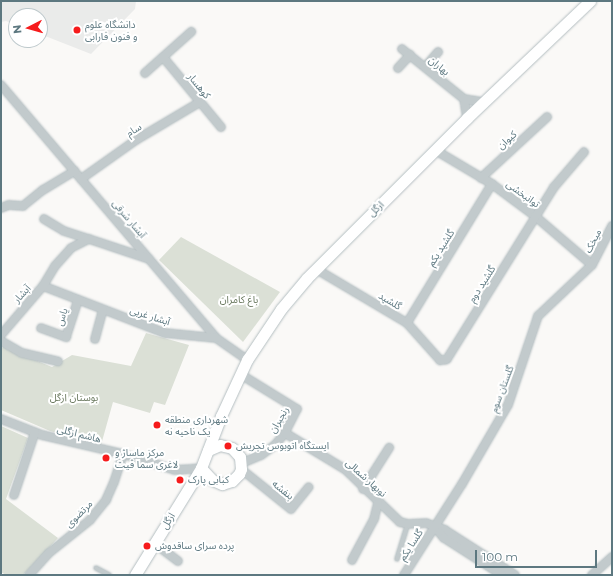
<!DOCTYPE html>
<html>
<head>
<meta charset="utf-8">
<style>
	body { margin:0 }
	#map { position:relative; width:613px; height:576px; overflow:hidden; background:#faf9f7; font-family:Montserrat,"Noto Sans Arabic",sans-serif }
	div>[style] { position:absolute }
	.built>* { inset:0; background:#eaebea }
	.green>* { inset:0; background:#dbe0d6 }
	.roads { filter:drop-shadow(0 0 1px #b4bec1) drop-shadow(0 0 1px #b4bec1) }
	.lane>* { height:4px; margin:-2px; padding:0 2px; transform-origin:2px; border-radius:2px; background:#c2cacc }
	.street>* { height:8px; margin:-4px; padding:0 4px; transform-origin:4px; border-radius:4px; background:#c2cacc }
	.secondary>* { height:11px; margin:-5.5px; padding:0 5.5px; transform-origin:5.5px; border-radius:5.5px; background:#fff }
	.dots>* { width:11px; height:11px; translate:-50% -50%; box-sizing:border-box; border:2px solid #fff; border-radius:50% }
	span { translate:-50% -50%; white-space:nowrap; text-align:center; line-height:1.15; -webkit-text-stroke:4px #fff; paint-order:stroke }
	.poi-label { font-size:10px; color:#5d7880 }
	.left { translate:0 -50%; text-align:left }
	.street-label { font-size:10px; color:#5d7880 }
	.park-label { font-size:10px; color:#68775d }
	.frame { position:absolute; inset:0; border:2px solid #5d7880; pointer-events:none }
	.north { position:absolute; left:8px; top:8px; width:40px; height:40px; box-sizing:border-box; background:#fff; border:1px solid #bec9cc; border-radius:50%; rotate:264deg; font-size:11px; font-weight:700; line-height:16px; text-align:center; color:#5d7880 }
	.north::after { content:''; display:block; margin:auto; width:14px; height:18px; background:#f61b1c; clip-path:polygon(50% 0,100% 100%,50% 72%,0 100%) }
	.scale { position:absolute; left:475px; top:550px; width:122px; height:18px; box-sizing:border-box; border:2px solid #5d7880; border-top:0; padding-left:5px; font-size:12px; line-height:14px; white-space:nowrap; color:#5d7880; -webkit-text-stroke:3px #fff; paint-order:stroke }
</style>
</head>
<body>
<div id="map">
	<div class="built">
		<div style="clip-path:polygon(1px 1px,136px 1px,135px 9px,91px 54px,40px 34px,40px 16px,16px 16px,16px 25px,6px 21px,1px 22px)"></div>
	</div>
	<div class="green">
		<div style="clip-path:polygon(181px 237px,280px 292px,243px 342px,159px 260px)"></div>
		<div style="clip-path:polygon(146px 333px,189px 345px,165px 405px,154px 402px,150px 413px,113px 402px,101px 445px,50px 431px,1px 410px,1px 350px,3px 347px,52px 367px,72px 355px,131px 366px)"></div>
		<div style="clip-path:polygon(1px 426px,28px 438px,6px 499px,58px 538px,23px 575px,6px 575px,1px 572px)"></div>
	</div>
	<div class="roads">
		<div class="lane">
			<div style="left:397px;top:559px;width:37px;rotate:-73deg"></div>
			<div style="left:96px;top:568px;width:15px;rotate:28deg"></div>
		</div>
		<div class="street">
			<div style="left:402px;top:49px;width:80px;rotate:38.9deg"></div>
			<div style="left:163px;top:57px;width:91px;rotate:50.4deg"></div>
			<div style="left:425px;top:67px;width:20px;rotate:-49deg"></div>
			<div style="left:398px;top:68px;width:18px;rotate:-47deg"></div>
			<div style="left:145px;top:73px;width:62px;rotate:-41.7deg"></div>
			<div style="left:1px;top:85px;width:332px;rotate:49.6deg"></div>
			<div style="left:216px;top:338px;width:38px;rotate:35deg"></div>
			<div style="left:467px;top:118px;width:19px;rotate:-99deg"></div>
			<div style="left:464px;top:99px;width:19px;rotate:9deg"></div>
			<div style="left:435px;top:150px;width:66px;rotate:30.8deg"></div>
			<div style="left:492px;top:184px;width:54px;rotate:36.7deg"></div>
			<div style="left:535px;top:216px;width:75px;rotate:40.7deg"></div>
			<div style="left:481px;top:178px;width:90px;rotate:-42.7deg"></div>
			<div style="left:81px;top:179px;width:67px;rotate:-35.3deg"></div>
			<div style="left:136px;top:140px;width:74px;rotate:-30.7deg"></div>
			<div style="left:1px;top:208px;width:9px;rotate:-21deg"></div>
			<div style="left:9px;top:205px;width:14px;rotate:4deg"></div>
			<div style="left:23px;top:206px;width:26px;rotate:-39deg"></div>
			<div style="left:43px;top:190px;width:37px;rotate:-31deg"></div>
			<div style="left:44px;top:219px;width:23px;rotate:31deg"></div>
			<div style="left:64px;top:231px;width:26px;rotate:18deg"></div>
			<div style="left:316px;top:269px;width:106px;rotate:30.7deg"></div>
			<div style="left:407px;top:323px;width:50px;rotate:48.3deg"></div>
			<div style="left:440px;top:360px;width:4px"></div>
			<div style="left:444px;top:360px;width:3px;rotate:-18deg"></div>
			<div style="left:447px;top:359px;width:203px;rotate:-58.1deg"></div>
			<div style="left:554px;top:187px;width:46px;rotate:-49.4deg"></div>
			<div style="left:43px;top:286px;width:131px;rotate:21.1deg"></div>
			<div style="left:165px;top:333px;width:51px;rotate:5.6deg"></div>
			<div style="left:407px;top:323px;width:163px;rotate:-58.6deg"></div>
			<div style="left:41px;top:328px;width:27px;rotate:20deg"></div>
			<div style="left:66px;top:337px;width:39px;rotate:-72deg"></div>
			<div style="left:1px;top:335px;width:65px;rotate:-49.4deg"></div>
			<div style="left:43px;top:286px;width:23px;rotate:-59deg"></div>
			<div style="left:55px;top:266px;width:24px;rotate:-48deg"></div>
			<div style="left:71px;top:248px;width:20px;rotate:-27deg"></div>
			<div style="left:89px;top:239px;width:63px;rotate:18.4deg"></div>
			<div style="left:95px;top:339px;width:30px;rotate:-75deg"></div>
			<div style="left:1px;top:341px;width:24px;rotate:30deg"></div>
			<div style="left:22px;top:353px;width:37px;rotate:13deg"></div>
			<div style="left:240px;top:374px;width:67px;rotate:31.6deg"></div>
			<div style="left:297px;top:409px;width:27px;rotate:117deg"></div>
			<div style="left:285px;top:433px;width:16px;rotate:130deg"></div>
			<div style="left:275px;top:445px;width:17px;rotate:144deg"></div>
			<div style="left:261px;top:455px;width:21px;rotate:157deg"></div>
			<div style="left:1px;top:419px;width:44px;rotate:21.3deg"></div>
			<div style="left:42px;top:435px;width:83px;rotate:13.2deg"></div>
			<div style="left:123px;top:454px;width:54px;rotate:17.1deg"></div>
			<div style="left:175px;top:470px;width:26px;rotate:-4deg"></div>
			<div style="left:285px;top:433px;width:71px;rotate:31.2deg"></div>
			<div style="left:346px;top:470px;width:75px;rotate:43.9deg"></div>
			<div style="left:400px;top:522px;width:8px;rotate:14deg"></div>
			<div style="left:408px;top:524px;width:18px;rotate:-3deg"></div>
			<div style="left:426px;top:523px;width:20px;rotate:20deg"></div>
			<div style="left:445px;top:530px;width:83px;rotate:32.7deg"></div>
			<div style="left:241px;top:469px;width:64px;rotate:38.7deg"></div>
			<div style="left:291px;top:509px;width:28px;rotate:-51deg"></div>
			<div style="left:363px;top:489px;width:49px;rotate:-57.6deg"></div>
			<div style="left:14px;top:495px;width:66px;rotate:-71.6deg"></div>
			<div style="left:435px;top:527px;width:14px;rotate:51deg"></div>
			<div style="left:444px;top:538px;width:69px;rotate:32.5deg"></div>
			<div style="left:154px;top:543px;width:30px;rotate:37deg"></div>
			<div style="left:352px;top:560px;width:47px;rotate:-61.8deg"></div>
			<div style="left:374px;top:519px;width:16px;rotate:-76deg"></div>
			<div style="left:29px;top:575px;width:30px;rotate:-48deg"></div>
			<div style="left:49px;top:553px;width:53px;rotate:-38.8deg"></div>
			<div style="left:90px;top:520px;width:26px;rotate:-51deg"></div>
			<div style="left:106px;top:500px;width:20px;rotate:-66deg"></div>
			<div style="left:114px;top:482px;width:29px;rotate:-72deg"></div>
			<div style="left:404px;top:575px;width:108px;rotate:-57.5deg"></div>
			<div style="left:462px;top:484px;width:91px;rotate:-59.8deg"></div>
			<div style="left:508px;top:405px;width:94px;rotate:-71.4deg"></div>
			<div style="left:538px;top:316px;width:74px;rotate:-43.4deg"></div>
			<div style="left:592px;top:265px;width:44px;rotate:-62.9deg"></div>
			<div style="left:592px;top:575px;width:27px;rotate:-42deg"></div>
		</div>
		<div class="secondary">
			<div style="left:201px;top:468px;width:16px;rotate:47deg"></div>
			<div style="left:212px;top:480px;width:11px;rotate:22deg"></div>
			<div style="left:222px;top:484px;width:10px;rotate:-17deg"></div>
			<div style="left:232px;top:481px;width:10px;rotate:-45deg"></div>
			<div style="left:239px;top:474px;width:5px;rotate:-68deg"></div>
			<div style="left:241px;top:469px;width:12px;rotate:-95deg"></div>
			<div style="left:240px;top:457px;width:12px;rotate:-132deg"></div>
			<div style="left:232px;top:448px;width:12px;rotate:-166deg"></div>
			<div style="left:220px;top:445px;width:13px;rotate:157deg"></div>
			<div style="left:135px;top:575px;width:126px;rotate:-58.3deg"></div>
			<div style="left:201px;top:468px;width:56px;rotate:-69deg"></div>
			<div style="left:221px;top:416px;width:62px;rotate:-65.1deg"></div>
			<div style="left:247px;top:360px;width:61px;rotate:-56.3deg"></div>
			<div style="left:281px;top:309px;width:40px;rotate:-50deg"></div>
			<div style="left:307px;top:278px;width:226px;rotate:-45deg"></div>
			<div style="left:467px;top:118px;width:170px;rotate:-43.6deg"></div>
		</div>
	</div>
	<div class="dots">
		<div style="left:77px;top:30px;background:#f61b1c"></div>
		<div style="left:157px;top:425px;background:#f61b1c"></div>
		<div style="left:228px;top:446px;background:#f61b1c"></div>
		<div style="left:106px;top:458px;background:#f61b1c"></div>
		<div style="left:180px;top:480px;background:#f61b1c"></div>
		<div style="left:147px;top:546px;background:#f61b1c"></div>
	</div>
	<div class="poi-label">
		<span class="left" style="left:85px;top:30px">دانشگاه علوم<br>و فنون فارابی</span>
		<span class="left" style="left:165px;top:425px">شهرداری منطقه<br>یک ناحیه نه</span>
		<span class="left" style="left:236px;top:446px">ایستگاه اتوبوس تجریش</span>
		<span class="left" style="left:115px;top:458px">مرکز ماساژ و<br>لاغری سما فیت</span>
		<span class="left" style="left:188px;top:480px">کبابی پارک</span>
		<span class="left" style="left:155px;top:546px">پرده سرای ساقدوش</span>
	</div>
	<div class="street-label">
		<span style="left:439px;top:66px;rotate:39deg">بهاران</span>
		<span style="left:199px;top:86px;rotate:51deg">کوهسار</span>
		<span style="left:134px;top:130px;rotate:-32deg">سام</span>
		<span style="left:507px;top:140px;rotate:-42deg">کیوان</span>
		<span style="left:523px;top:194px;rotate:36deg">توانبخشی</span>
		<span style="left:376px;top:209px;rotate:-45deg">ازگل</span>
		<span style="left:129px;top:219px;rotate:50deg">آبشار شرقی</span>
		<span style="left:593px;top:241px;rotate:-63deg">میخک</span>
		<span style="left:441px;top:248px;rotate:-58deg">گلشيد يكم</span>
		<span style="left:482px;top:284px;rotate:-58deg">گلشيد دوم</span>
		<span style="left:22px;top:294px;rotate:-47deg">آبشار</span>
		<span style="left:390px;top:301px;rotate:31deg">گلشید</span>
		<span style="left:150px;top:316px;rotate:18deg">آبشار غربی</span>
		<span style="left:62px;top:317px;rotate:-72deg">یاس</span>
		<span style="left:502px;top:389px;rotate:-69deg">گلستان سوم</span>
		<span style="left:279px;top:420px;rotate:-60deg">رنجبران</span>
		<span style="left:79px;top:434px;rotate:14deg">هاشم ازگلی</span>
		<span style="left:366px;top:478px;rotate:42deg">نوبهار شمالی</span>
		<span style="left:283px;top:490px;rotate:39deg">بنفشه</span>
		<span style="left:79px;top:514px;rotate:-45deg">مرتضوی</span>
		<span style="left:168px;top:521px;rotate:-58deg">ازگل</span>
		<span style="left:411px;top:545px;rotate:-57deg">گلسا يكم</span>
	</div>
	<div class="park-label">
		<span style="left:239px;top:300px">باغ کامران</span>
		<span style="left:74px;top:398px">بوستان ازگل</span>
	</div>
	<div class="frame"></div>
	<div class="north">N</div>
	<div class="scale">100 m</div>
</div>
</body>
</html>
